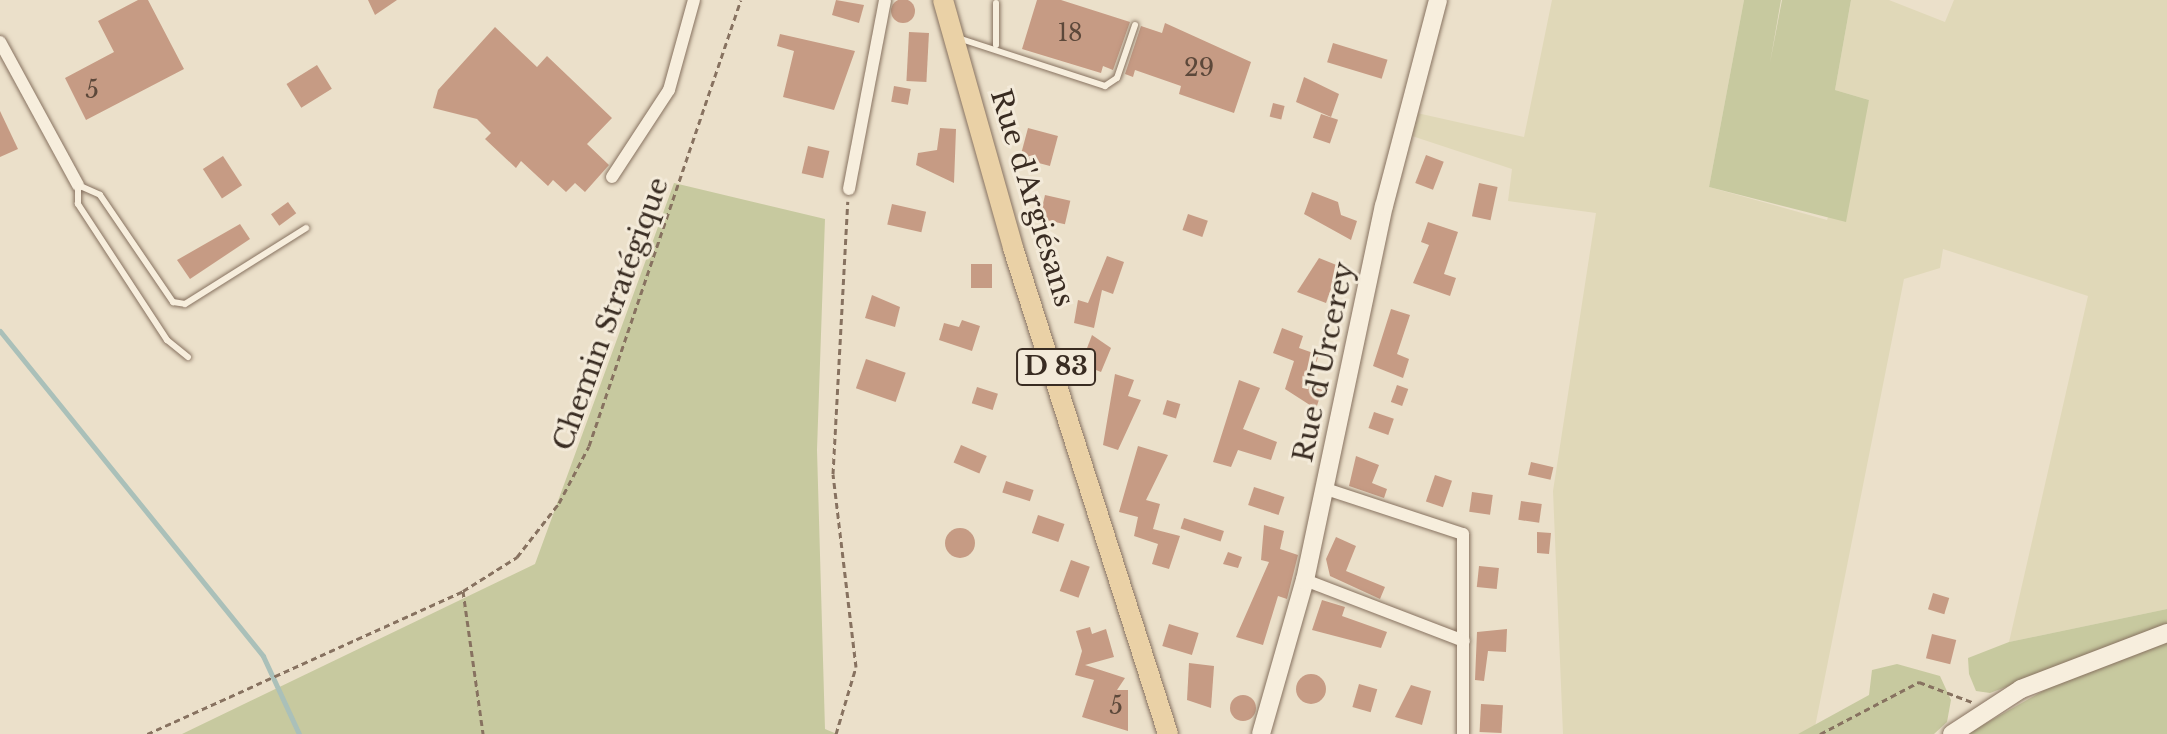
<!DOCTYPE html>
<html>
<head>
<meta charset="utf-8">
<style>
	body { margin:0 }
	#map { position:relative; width:2167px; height:734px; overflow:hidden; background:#ebe0ca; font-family:"Libre Baskerville",serif }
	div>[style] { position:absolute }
	.farmland>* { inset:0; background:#e0d8b8 }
	.green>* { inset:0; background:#c7c99f }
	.stream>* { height:5px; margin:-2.5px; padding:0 2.5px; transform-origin:2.5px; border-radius:2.5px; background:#aac0b9 }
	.building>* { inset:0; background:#c69b84; transform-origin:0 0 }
	.round { border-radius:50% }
	.path>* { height:3px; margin-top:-1.5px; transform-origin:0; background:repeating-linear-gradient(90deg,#877260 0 6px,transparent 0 10px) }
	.roads { filter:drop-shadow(0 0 2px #877260) drop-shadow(0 0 2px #877260) }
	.lane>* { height:6px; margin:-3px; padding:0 3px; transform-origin:3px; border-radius:3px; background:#f7eedd }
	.street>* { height:12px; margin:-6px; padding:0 6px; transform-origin:6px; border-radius:6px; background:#f7eedd }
	.secondary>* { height:18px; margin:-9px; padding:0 9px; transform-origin:9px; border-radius:9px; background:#f7eedd }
	.primary>* { height:20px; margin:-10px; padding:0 10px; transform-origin:10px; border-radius:10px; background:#ead1a6 }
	span { translate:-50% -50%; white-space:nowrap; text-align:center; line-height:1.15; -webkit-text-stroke:6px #f3ead9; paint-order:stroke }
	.number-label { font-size:24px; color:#5c483a }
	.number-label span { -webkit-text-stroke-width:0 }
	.shield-label span { padding:2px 6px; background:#f3ead9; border:2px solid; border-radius:6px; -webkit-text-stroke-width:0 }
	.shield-label { font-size:26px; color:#392c22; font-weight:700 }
	.street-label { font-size:28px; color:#392c22 }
</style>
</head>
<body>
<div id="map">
	<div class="farmland">
		<div style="clip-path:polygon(1552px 0,1744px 0,1709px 187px,1827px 220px,1869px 100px,1835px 90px,1851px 0,1889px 0,1945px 22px,1954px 0,2167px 0,2167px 609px,2009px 642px,2088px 296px,1943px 249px,1940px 268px,1904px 279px,1815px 727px,1798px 734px,1563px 734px,1553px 491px,1596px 213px,1508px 201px,1512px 169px,1412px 136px,1417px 113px,1524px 137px)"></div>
	</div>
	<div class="green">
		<div style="clip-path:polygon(1744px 0,1781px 0,1770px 63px,1782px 0,1851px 0,1835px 90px,1869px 100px,1846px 222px,1709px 187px)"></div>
		<div style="clip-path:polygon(674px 183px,825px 219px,817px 450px,825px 729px,837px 734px,182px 734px,535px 564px)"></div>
		<div style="clip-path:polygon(2167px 609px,2167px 627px,1990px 693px,1976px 691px,1969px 674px,1968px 658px,2009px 642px)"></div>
		<div style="clip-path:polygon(2167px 638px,2167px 734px,1967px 734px,2050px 687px)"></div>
		<div style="clip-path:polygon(1897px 664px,1940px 676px,1951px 700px,1947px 722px,1934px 734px,1798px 734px,1869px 695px,1872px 670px)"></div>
	</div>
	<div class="stream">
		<div style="left:0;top:331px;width:418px;rotate:51deg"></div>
		<div style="left:263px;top:656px;width:86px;rotate:65.2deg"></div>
	</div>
	<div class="building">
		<div class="round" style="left:891px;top:-1px;width:24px;height:24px"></div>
		<div style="clip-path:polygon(138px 0,148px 0,184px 69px,86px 120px,65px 78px,114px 52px,98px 21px)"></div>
		<div style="clip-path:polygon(368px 0,397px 0,375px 15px)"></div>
		<div style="clip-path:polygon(836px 0,864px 5px,859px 23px,832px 15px)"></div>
		<div style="clip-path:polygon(1037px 0,1061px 0,1130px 22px,1113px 70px,1103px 66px,1101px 73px,1022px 49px)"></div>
		<div style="clip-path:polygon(1165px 23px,1251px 62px,1234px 113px,1179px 94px,1181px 86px,1135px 70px,1133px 77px,1125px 74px,1141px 26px,1162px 33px)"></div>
		<div style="clip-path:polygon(495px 27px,537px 67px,547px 56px,612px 118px,587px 144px,609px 165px,585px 192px,575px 183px,566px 192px,553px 180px,548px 186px,521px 161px,516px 168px,485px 139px,491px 133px,477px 119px,433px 108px,438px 90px)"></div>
		<div style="left:909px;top:32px;width:20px;height:49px;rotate:3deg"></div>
		<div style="clip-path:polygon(780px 34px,855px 51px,834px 110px,783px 97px,794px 51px,777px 46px)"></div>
		<div style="left:1333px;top:43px;width:57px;height:20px;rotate:17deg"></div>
		<div style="left:317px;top:65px;width:28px;height:36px;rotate:58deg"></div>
		<div style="clip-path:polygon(1304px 77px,1339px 94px,1331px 117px,1296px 102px)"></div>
		<div style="left:894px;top:86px;width:17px;height:16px;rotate:10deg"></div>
		<div style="left:1273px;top:103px;width:12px;height:14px;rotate:14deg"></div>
		<div style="clip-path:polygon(0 111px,18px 149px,0 157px)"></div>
		<div style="left:1321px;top:114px;width:18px;height:25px;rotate:19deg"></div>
		<div style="clip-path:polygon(940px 128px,956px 129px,954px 183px,916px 165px,918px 153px,937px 150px)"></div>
		<div style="left:1028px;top:128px;width:31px;height:31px;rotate:15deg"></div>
		<div style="left:808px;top:146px;width:22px;height:28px;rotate:13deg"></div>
		<div style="left:1426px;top:155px;width:19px;height:30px;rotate:21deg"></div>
		<div style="left:223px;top:156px;width:35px;height:24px;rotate:57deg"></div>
		<div style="left:1479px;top:183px;width:19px;height:34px;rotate:12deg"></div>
		<div style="clip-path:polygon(1312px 192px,1338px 202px,1341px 215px,1357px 221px,1351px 240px,1304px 214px)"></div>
		<div style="left:1045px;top:195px;width:26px;height:24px;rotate:13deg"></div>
		<div style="left:288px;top:202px;width:14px;height:21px;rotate:54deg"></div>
		<div style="left:892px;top:204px;width:35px;height:21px;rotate:13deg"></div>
		<div style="left:1188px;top:214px;width:21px;height:17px;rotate:19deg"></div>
		<div style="clip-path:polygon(1428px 222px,1458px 232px,1444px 274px,1456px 278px,1450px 296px,1413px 283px,1429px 245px,1421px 242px)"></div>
		<div style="clip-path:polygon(240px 224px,250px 239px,190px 279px,177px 260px)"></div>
		<div style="clip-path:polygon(1107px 256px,1124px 262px,1113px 294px,1102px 290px,1094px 328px,1074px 323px,1078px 300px,1088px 303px)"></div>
		<div style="clip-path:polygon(1319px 258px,1339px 266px,1326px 303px,1297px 292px)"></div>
		<div style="left:971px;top:264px;width:21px;height:24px"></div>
		<div style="clip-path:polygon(872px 295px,900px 307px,895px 327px,865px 318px)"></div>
		<div style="clip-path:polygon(1391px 309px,1410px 315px,1397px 354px,1409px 359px,1403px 378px,1373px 366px)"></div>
		<div style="clip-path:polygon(962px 320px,980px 326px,972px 351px,939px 340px,944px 323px,959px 327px)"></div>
		<div style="clip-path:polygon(1282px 328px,1303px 336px,1299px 348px,1319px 355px,1308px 384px,1322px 390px,1316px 409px,1285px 389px,1294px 361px,1273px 353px)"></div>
		<div style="clip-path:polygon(1092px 335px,1111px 348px,1101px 372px,1081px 364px)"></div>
		<div style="left:866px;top:359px;width:42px;height:31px;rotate:19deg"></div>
		<div style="clip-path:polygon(1115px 374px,1134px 380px,1128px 396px,1141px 400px,1118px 450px,1103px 445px)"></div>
		<div style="clip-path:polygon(1239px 380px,1260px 388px,1243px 429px,1277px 442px,1271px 460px,1238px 450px,1231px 467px,1213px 462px)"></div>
		<div style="left:1397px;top:385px;width:12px;height:18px;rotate:20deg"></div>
		<div style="left:977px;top:387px;width:22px;height:17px;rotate:18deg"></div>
		<div style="left:1167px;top:400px;width:14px;height:15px;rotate:17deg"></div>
		<div style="left:1374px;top:412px;width:21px;height:17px;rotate:19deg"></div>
		<div style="left:961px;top:445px;width:28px;height:19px;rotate:23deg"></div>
		<div style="clip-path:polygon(1138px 446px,1168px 455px,1146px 500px,1160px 504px,1153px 529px,1180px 536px,1169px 569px,1152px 564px,1158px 544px,1134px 536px,1138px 517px,1119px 512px)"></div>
		<div style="clip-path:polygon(1356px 456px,1379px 465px,1372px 483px,1387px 489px,1384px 498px,1349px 486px)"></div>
		<div style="left:1531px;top:462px;width:23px;height:13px;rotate:13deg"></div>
		<div style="left:1435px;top:475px;width:18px;height:28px;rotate:19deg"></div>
		<div style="left:1006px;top:481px;width:29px;height:12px;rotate:18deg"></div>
		<div style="left:1254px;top:487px;width:32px;height:19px;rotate:18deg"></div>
		<div style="left:1472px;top:492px;width:21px;height:20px;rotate:8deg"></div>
		<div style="left:1521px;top:501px;width:21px;height:19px;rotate:8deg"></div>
		<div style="left:1038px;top:515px;width:28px;height:19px;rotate:19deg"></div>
		<div style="left:1184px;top:518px;width:42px;height:11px;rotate:18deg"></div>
		<div style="clip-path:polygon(1264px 525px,1284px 531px,1280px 549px,1298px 555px,1287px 599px,1278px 596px,1263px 645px,1236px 637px,1269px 562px,1261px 560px)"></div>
		<div class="round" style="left:945px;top:528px;width:30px;height:30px"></div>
		<div style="clip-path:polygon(1537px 532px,1551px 533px,1549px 554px,1537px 553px)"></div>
		<div style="clip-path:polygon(1336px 537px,1356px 546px,1346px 571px,1385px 587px,1380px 599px,1330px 576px,1326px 559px)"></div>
		<div style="clip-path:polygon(1228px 552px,1242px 557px,1238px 568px,1223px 564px)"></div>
		<div style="left:1071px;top:560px;width:20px;height:33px;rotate:20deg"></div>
		<div style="left:1479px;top:566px;width:20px;height:21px;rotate:6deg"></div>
		<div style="left:1933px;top:593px;width:17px;height:17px;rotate:17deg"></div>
		<div style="clip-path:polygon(1322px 600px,1345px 607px,1342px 616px,1387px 632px,1381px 648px,1312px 630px)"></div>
		<div style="left:1169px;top:624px;width:31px;height:23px;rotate:17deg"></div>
		<div style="clip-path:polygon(1090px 627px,1092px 634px,1106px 629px,1114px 657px,1085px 665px,1125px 678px,1117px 690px,1128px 690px,1128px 731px,1082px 717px,1094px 680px,1075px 675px,1082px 651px,1076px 631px)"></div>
		<div style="clip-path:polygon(1507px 629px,1506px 652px,1488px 651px,1484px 681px,1475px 680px,1477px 632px)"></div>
		<div style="left:1932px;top:634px;width:25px;height:25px;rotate:14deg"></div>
		<div style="clip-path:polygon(1189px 663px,1214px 666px,1211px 708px,1187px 700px)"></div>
		<div class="round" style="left:1296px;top:674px;width:30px;height:30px"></div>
		<div style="left:1359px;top:684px;width:19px;height:24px;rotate:16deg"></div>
		<div style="clip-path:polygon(1411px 685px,1431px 691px,1422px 725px,1395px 717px)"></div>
		<div class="round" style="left:1230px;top:695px;width:26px;height:26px"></div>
		<div style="left:1481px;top:704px;width:22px;height:28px;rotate:3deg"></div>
	</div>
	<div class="path">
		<div style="left:463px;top:591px;width:144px;rotate:82deg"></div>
		<div style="left:147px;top:734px;width:347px;rotate:-24.3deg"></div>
		<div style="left:463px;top:591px;width:64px;rotate:-32.2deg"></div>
		<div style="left:517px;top:557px;width:68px;rotate:-52.1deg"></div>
		<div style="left:559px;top:503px;width:64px;rotate:-62.2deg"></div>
		<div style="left:589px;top:446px;width:471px;rotate:-71.2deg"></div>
		<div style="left:836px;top:734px;width:70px;rotate:-73.4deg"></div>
		<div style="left:856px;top:667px;width:194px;rotate:-96.8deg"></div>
		<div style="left:833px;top:474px;width:273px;rotate:-86.9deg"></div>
		<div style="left:1820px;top:734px;width:112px;rotate:-27.7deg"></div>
		<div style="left:1919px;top:682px;width:57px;rotate:20.7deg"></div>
	</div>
	<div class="roads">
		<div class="lane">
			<div style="left:958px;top:38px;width:155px;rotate:18.1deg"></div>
			<div style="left:1105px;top:86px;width:14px;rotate:-34deg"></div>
			<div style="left:1117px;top:78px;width:56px;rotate:-71.2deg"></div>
			<div style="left:996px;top:45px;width:42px;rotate:-90deg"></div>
			<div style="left:188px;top:357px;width:27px;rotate:-141deg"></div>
			<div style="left:167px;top:340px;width:163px;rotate:-123.2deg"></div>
			<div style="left:78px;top:204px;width:19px;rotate:-90deg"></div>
			<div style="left:78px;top:185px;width:24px;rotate:24deg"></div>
			<div style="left:100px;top:195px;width:130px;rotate:55.7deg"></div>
			<div style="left:173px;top:302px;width:12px;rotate:9deg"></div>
			<div style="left:185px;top:304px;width:143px;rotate:-32.1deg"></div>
		</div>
		<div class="street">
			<div style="left:0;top:42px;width:163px;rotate:61.4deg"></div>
			<div style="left:612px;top:177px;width:104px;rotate:-56.8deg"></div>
			<div style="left:669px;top:90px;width:93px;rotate:-74.5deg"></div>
			<div style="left:849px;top:189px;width:192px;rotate:-79.2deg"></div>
			<div style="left:1326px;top:489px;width:144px;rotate:18.2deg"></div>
			<div style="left:1463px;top:534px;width:200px;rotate:90deg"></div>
			<div style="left:1305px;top:580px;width:170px;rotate:21deg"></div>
		</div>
		<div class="secondary">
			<div style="left:1261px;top:734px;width:160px;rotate:-74.1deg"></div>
			<div style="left:1305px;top:580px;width:382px;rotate:-78.1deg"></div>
			<div style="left:1384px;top:206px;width:213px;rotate:-75.3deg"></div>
			<div style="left:1952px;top:734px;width:82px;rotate:-33.1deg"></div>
			<div style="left:2021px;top:689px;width:156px;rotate:-21deg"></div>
		</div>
		<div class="primary">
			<div style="left:943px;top:0;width:258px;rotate:74.2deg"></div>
			<div style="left:1013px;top:248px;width:510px;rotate:72.31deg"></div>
		</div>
	</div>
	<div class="number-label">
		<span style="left:1070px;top:33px">18</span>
		<span style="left:1199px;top:68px">29</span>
		<span style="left:92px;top:90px">5</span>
		<span style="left:1116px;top:706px">5</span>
	</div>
	<div class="shield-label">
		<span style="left:1056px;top:367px">D 83</span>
	</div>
	<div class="street-label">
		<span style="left:1032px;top:198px;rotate:73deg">Rue d'Argiésans</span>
		<span style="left:611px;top:314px;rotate:-70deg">Chemin Stratégique</span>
		<span style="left:1324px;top:362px;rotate:-78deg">Rue d'Urcerey</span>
	</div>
</div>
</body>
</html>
